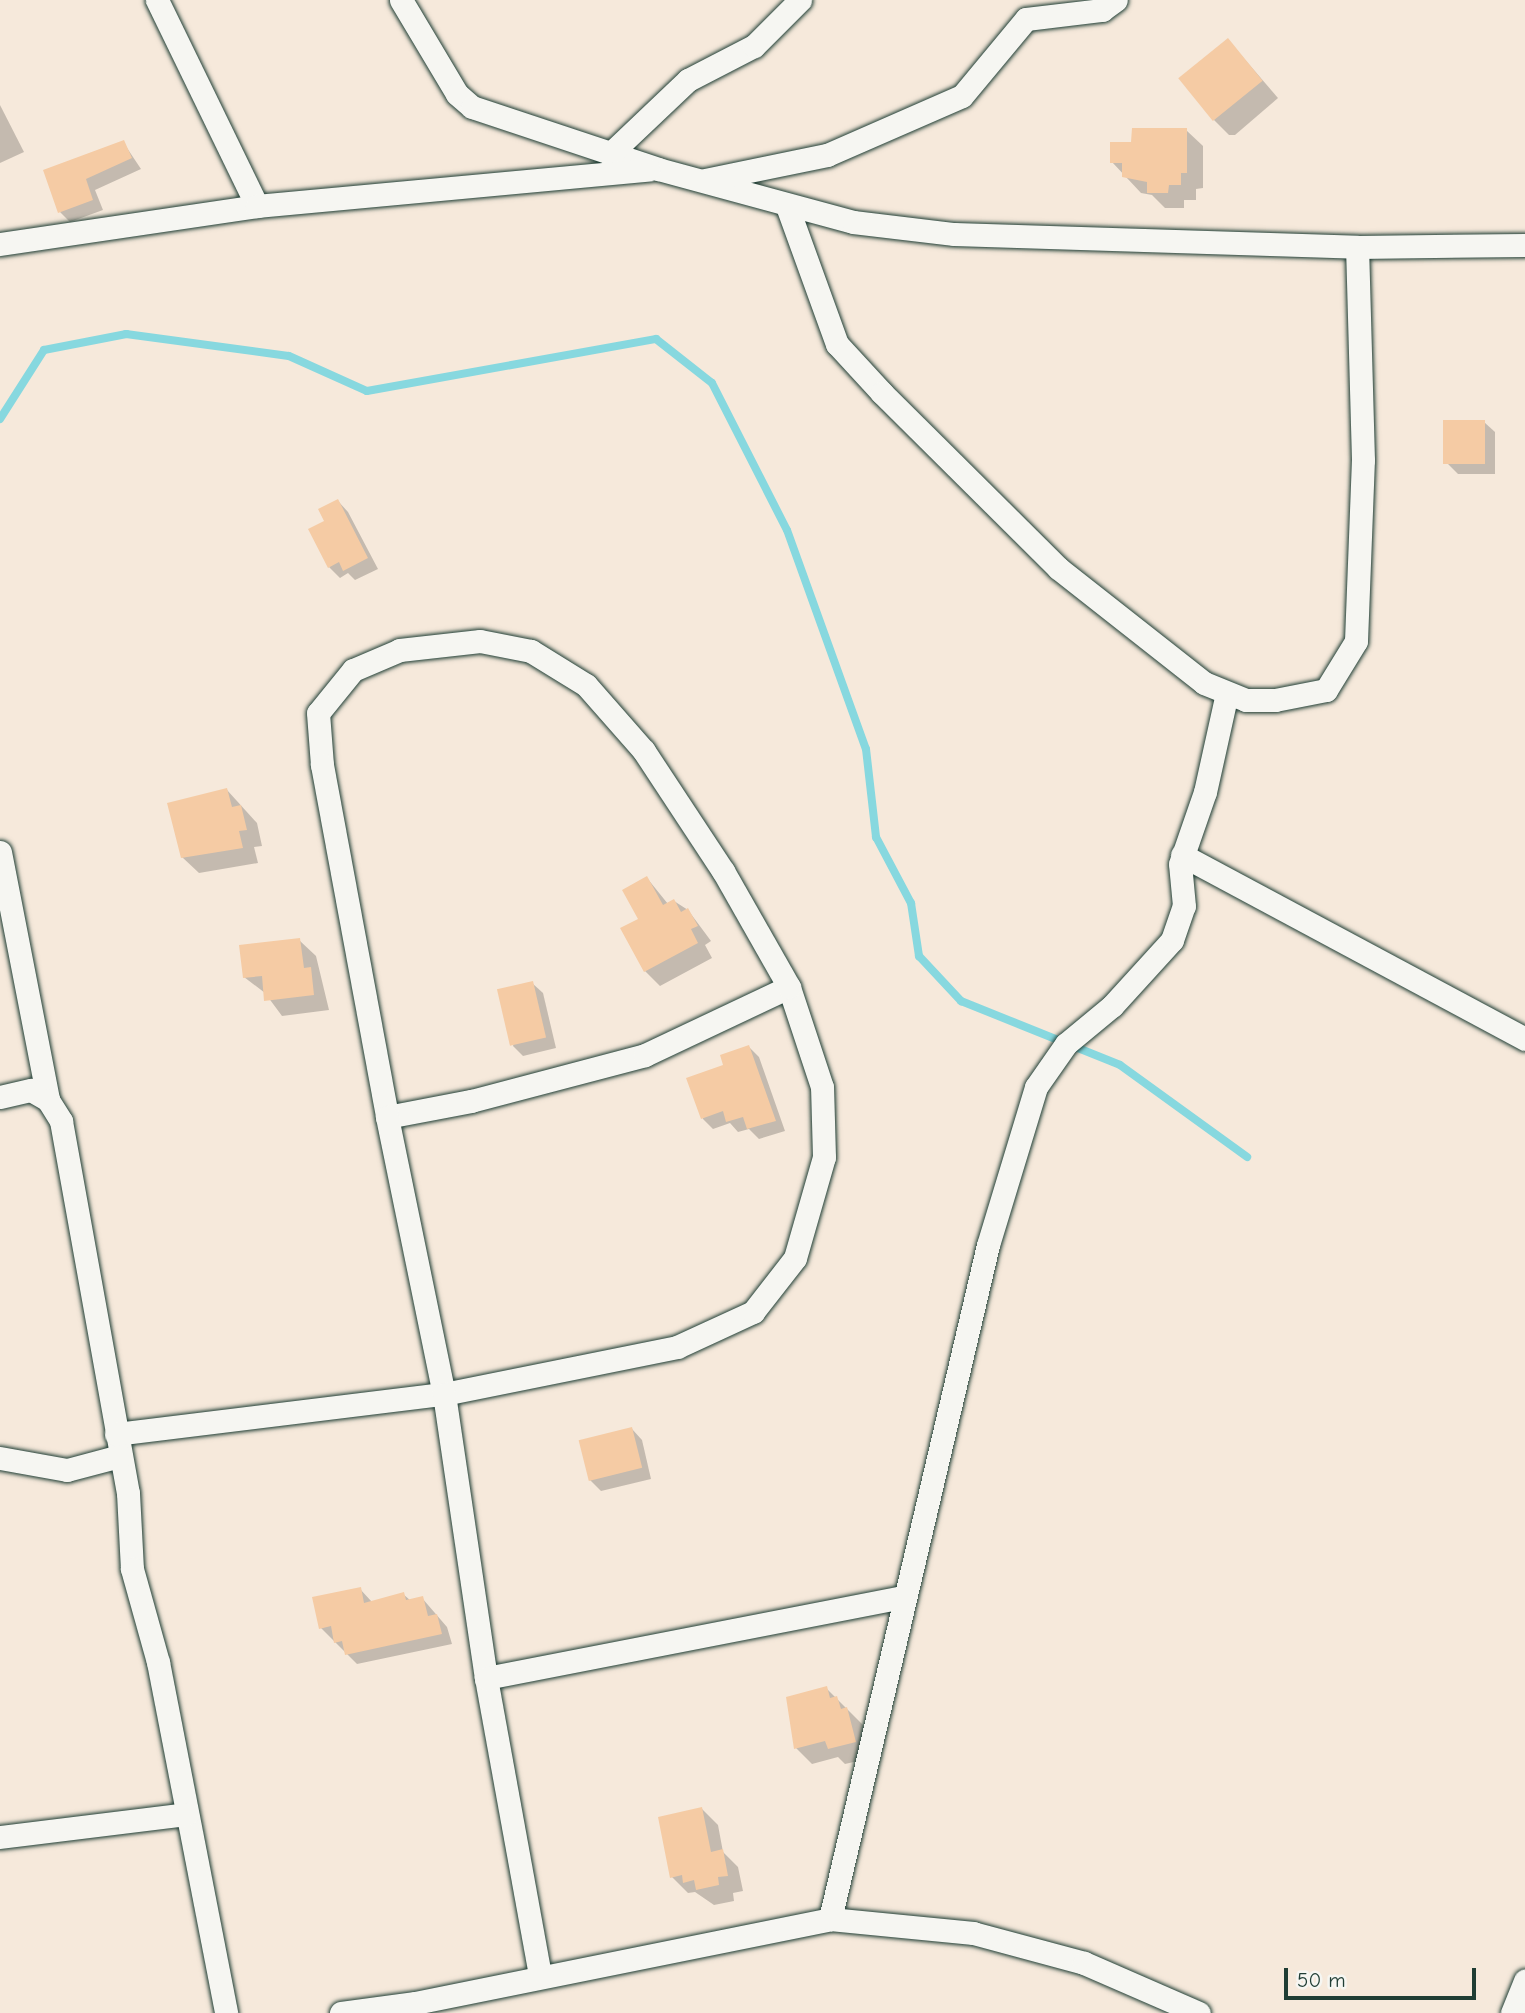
<!DOCTYPE html>
<html>
<head>
<meta charset="utf-8">
<style>
	body { margin:0 }
	#map { position:relative; width:1525px; height:2013px; overflow:hidden; background:#f6e9db; font-family:"Comic Neue",sans-serif }
	div>[style] { position:absolute }
	.shadow>* { inset:0; background:#0003 }
	.stream>* { height:8px; margin:-4px; padding:0 4px; transform-origin:4px; border-radius:4px; background:#87d8df }
	.building>* { inset:0; background:#f5cba4; transform-origin:0 0 }
	.roads { filter:drop-shadow(0 0 2px #1f3d34) drop-shadow(0 0 2px #1f3d34) }
	.street>* { height:23px; margin:-11.5px; padding:0 11.5px; transform-origin:11.5px; border-radius:11.5px; background:#f6f6f2 }
	span { translate:-50% -50%; white-space:nowrap; text-align:center; line-height:1.15; -webkit-text-stroke:6px #f6f6f2; paint-order:stroke }
	.scale { position:absolute; left:1284px; top:1968px; width:192px; height:32px; box-sizing:border-box; border:4px solid #1f3d34; border-top:0; padding-left:9px; font-size:21px; line-height:24px; white-space:nowrap; color:#1f3d34; -webkit-text-stroke:5px #f6f6f2; paint-order:stroke }
</style>
</head>
<body>
<div id="map">
	<div class="shadow">
		<div style="clip-path:polygon(1228px 40px,1278px 98px,1235px 135px,1229px 135px,1212px 118px)"></div>
		<div style="clip-path:polygon(0 105px,24px 152px,0 163px)"></div>
		<div style="clip-path:polygon(1186px 130px,1203px 146px,1203px 188px,1196px 189px,1196px 200px,1184px 200px,1184px 208px,1165px 208px,1152px 195px,1141px 193px,1112px 162px,1133px 144px)"></div>
		<div style="clip-path:polygon(123px 142px,141px 169px,95px 190px,103px 210px,70px 222px,60px 212px,45px 171px)"></div>
		<div style="clip-path:polygon(1484px 422px,1495px 432px,1495px 474px,1458px 474px,1447px 463px)"></div>
		<div style="clip-path:polygon(338px 501px,348px 512px,378px 569px,355px 580px,348px 573px,340px 578px,329px 567px,326px 522px)"></div>
		<div style="clip-path:polygon(227px 790px,257px 823px,262px 846px,254px 847px,258px 863px,199px 873px,182px 857px)"></div>
		<div style="clip-path:polygon(647px 878px,668px 904px,674px 901px,688px 910px,711px 941px,705px 945px,712px 958px,660px 986px,645px 971px,640px 919px)"></div>
		<div style="clip-path:polygon(299px 940px,316px 956px,329px 1010px,282px 1016px,265px 993px,244px 977px)"></div>
		<div style="clip-path:polygon(532px 983px,543px 993px,556px 1048px,523px 1056px,513px 1046px)"></div>
		<div style="clip-path:polygon(749px 1047px,759px 1057px,785px 1131px,759px 1139px,749px 1129px,738px 1132px,730px 1123px,713px 1129px,703px 1119px,689px 1079px,725px 1066px)"></div>
		<div style="clip-path:polygon(632px 1429px,642px 1440px,651px 1479px,601px 1491px,590px 1480px)"></div>
		<div style="clip-path:polygon(360px 1589px,372px 1602px,403px 1594px,411px 1601px,422px 1598px,447px 1627px,452px 1644px,357px 1664px,321px 1628px)"></div>
		<div style="clip-path:polygon(826px 1688px,863px 1725px,871px 1758px,845px 1764px,838px 1757px,812px 1764px,796px 1748px)"></div>
		<div style="clip-path:polygon(702px 1809px,718px 1825px,723px 1852px,738px 1867px,743px 1891px,733px 1893px,734px 1901px,714px 1905px,695px 1892px,688px 1893px,672px 1877px)"></div>
	</div>
	<div class="stream">
		<div style="left:0;top:419px;width:82px;rotate:-57.5deg"></div>
		<div style="left:44px;top:350px;width:84px;rotate:-11deg"></div>
		<div style="left:126px;top:334px;width:164px;rotate:7.7deg"></div>
		<div style="left:289px;top:356px;width:85px;rotate:24.2deg"></div>
		<div style="left:367px;top:391px;width:294px;rotate:-10.2deg"></div>
		<div style="left:656px;top:339px;width:71px;rotate:38.2deg"></div>
		<div style="left:712px;top:383px;width:165px;rotate:63deg"></div>
		<div style="left:787px;top:530px;width:233px;rotate:70.2deg"></div>
		<div style="left:866px;top:749px;width:89px;rotate:83.5deg"></div>
		<div style="left:876px;top:837px;width:75px;rotate:62.1deg"></div>
		<div style="left:911px;top:903px;width:54px;rotate:81.4deg"></div>
		<div style="left:919px;top:956px;width:62px;rotate:47deg"></div>
		<div style="left:961px;top:1001px;width:171px;rotate:21.9deg"></div>
		<div style="left:1120px;top:1065px;width:157px;rotate:35.9deg"></div>
	</div>
	<div class="building">
		<div style="left:1228px;top:38px;width:55px;height:64px;rotate:51deg"></div>
		<div style="clip-path:polygon(1132px 128px,1187px 128px,1187px 173px,1181px 173px,1181px 185px,1169px 185px,1168px 193px,1147px 193px,1147px 182px,1122px 177px,1122px 163px,1110px 163px,1110px 142px,1131px 142px)"></div>
		<div style="clip-path:polygon(124px 140px,132px 158px,86px 179px,93px 200px,58px 213px,43px 170px)"></div>
		<div style="left:1485px;top:420px;width:44px;height:42px;rotate:90deg"></div>
		<div style="clip-path:polygon(338px 499px,368px 558px,343px 571px,339px 562px,328px 568px,308px 529px,324px 521px,318px 509px)"></div>
		<div style="clip-path:polygon(227px 788px,232px 807px,241px 805px,247px 830px,239px 831px,243px 848px,181px 858px,167px 803px)"></div>
		<div style="clip-path:polygon(647px 876px,663px 905px,674px 899px,681px 912px,688px 908px,698px 926px,691px 929px,698px 943px,644px 972px,620px 928px,638px 919px,622px 890px)"></div>
		<div style="clip-path:polygon(300px 938px,304px 968px,311px 967px,314px 995px,264px 1001px,262px 976px,243px 978px,239px 945px)"></div>
		<div style="left:533px;top:981px;width:58px;height:37px;rotate:77deg"></div>
		<div style="clip-path:polygon(749px 1045px,776px 1121px,747px 1129px,743px 1117px,726px 1122px,723px 1111px,701px 1119px,686px 1078px,723px 1065px,720px 1055px)"></div>
		<div style="left:632px;top:1427px;width:42px;height:55px;rotate:76deg"></div>
		<div style="clip-path:polygon(361px 1587px,364px 1603px,404px 1592px,406px 1600px,423px 1596px,428px 1616px,437px 1614px,442px 1634px,345px 1655px,342px 1641px,334px 1643px,331px 1626px,319px 1629px,312px 1597px)"></div>
		<div style="clip-path:polygon(827px 1686px,830px 1698px,837px 1696px,841px 1709px,847px 1707px,856px 1742px,828px 1749px,825px 1741px,794px 1749px,786px 1697px)"></div>
		<div style="clip-path:polygon(702px 1807px,711px 1852px,723px 1849px,728px 1876px,718px 1877px,719px 1885px,696px 1890px,694px 1880px,683px 1883px,682px 1875px,670px 1878px,658px 1817px)"></div>
	</div>
	<div class="roads">
		<div class="street">
			<div style="left:157px;top:0;width:229px;rotate:64.1deg"></div>
			<div style="left:401px;top:0;width:109px;rotate:59.2deg"></div>
			<div style="left:457px;top:94px;width:20px;rotate:41deg"></div>
			<div style="left:472px;top:107px;width:196px;rotate:18.4deg"></div>
			<div style="left:658px;top:169px;width:202px;rotate:15.2deg"></div>
			<div style="left:853px;top:222px;width:102px;rotate:6.8deg"></div>
			<div style="left:954px;top:234px;width:403px;rotate:1.8deg"></div>
			<div style="left:1357px;top:247px;width:168px;rotate:-0.7deg"></div>
			<div style="left:610px;top:154px;width:108px;rotate:-43.5deg"></div>
			<div style="left:688px;top:80px;width:74px;rotate:-27.3deg"></div>
			<div style="left:754px;top:46px;width:65px;rotate:-45deg"></div>
			<div style="left:705px;top:180px;width:125px;rotate:-11.6deg"></div>
			<div style="left:827px;top:155px;width:147px;rotate:-23.6deg"></div>
			<div style="left:962px;top:96px;width:100px;rotate:-50.3deg"></div>
			<div style="left:1026px;top:19px;width:77px;rotate:-6.8deg"></div>
			<div style="left:1102px;top:10px;width:17px;rotate:-36deg"></div>
			<div style="left:787px;top:206px;width:147px;rotate:70.1deg"></div>
			<div style="left:837px;top:344px;width:67px;rotate:47.4deg"></div>
			<div style="left:882px;top:393px;width:248px;rotate:44.8deg"></div>
			<div style="left:1058px;top:568px;width:186px;rotate:38.2deg"></div>
			<div style="left:1204px;top:683px;width:45px;rotate:22deg"></div>
			<div style="left:1246px;top:700px;width:29px"></div>
			<div style="left:1275px;top:700px;width:52px;rotate:-11.1deg"></div>
			<div style="left:1326px;top:690px;width:57px;rotate:-58.5deg"></div>
			<div style="left:1356px;top:641px;width:181px;rotate:-87.8deg"></div>
			<div style="left:1363px;top:460px;width:213px;rotate:-91.6deg"></div>
			<div style="left:0;top:244px;width:260px;rotate:-8.4deg"></div>
			<div style="left:257px;top:206px;width:393px;rotate:-5.3deg"></div>
			<div style="left:0;top:852px;width:253px;rotate:79deg"></div>
			<div style="left:1182px;top:855px;width:389px;rotate:28.2deg"></div>
			<div style="left:0;top:1097px;width:32px;rotate:-13deg"></div>
			<div style="left:31px;top:1090px;width:20px;rotate:30deg"></div>
			<div style="left:48px;top:1100px;width:25px;rotate:58deg"></div>
			<div style="left:61px;top:1121px;width:378px;rotate:79.8deg"></div>
			<div style="left:128px;top:1493px;width:76px;rotate:87deg"></div>
			<div style="left:132px;top:1569px;width:97px;rotate:74.4deg"></div>
			<div style="left:158px;top:1662px;width:358px;rotate:79deg"></div>
			<div style="left:387px;top:1117px;width:86px;rotate:-10.8deg"></div>
			<div style="left:471px;top:1101px;width:180px;rotate:-14.8deg"></div>
			<div style="left:645px;top:1055px;width:159px;rotate:-25.3deg"></div>
			<div style="left:116px;top:1434px;width:330px;rotate:-7deg"></div>
			<div style="left:444px;top:1394px;width:238px;rotate:-11.4deg"></div>
			<div style="left:677px;top:1347px;width:84px;rotate:-24.7deg"></div>
			<div style="left:753px;top:1312px;width:68px;rotate:-52.1deg"></div>
			<div style="left:795px;top:1258px;width:105px;rotate:-74deg"></div>
			<div style="left:824px;top:1157px;width:70px;rotate:-91.6deg"></div>
			<div style="left:822px;top:1087px;width:105px;rotate:-108.3deg"></div>
			<div style="left:789px;top:987px;width:133px;rotate:-119.6deg"></div>
			<div style="left:723px;top:871px;width:144px;rotate:-123.4deg"></div>
			<div style="left:644px;top:751px;width:88px;rotate:-131.3deg"></div>
			<div style="left:586px;top:685px;width:65px;rotate:-148.3deg"></div>
			<div style="left:531px;top:651px;width:52px;rotate:-168.9deg"></div>
			<div style="left:480px;top:641px;width:81px;rotate:173.6deg"></div>
			<div style="left:400px;top:650px;width:51px;rotate:156.9deg"></div>
			<div style="left:353px;top:670px;width:55px;rotate:129.1deg"></div>
			<div style="left:318px;top:713px;width:52px;rotate:85.6deg"></div>
			<div style="left:322px;top:765px;width:358px;rotate:79.5deg"></div>
			<div style="left:387px;top:1117px;width:283px;rotate:78.4deg"></div>
			<div style="left:444px;top:1394px;width:287px;rotate:81.6deg"></div>
			<div style="left:486px;top:1678px;width:301px;rotate:79.7deg"></div>
			<div style="left:0;top:1458px;width:68px;rotate:10.2deg"></div>
			<div style="left:67px;top:1470px;width:55px;rotate:-14.8deg"></div>
			<div style="left:486px;top:1678px;width:426px;rotate:-11deg"></div>
			<div style="left:0;top:1837px;width:188px;rotate:-7deg"></div>
			<div style="left:830px;top:1919px;width:692px;rotate:-76.81deg"></div>
			<div style="left:988px;top:1245px;width:165px;rotate:-73.1deg"></div>
			<div style="left:1036px;top:1087px;width:52px;rotate:-55.1deg"></div>
			<div style="left:1066px;top:1044px;width:60px;rotate:-39.6deg"></div>
			<div style="left:1112px;top:1006px;width:89px;rotate:-47.7deg"></div>
			<div style="left:1172px;top:940px;width:36px;rotate:-71deg"></div>
			<div style="left:1184px;top:906px;width:42px;rotate:-95.4deg"></div>
			<div style="left:1180px;top:864px;width:76px;rotate:-70.9deg"></div>
			<div style="left:1205px;top:792px;width:101px;rotate:-77.5deg"></div>
			<div style="left:341px;top:2013px;width:75px;rotate:-7.7deg"></div>
			<div style="left:415px;top:2003px;width:423px;rotate:-11.4deg"></div>
			<div style="left:830px;top:1919px;width:144px;rotate:5.6deg"></div>
			<div style="left:973px;top:1933px;width:115px;rotate:15.1deg"></div>
			<div style="left:1084px;top:1963px;width:125px;rotate:23.5deg"></div>
			<div style="left:1512px;top:2013px;width:35px;rotate:-68deg"></div>
		</div>
	</div>
	<div class="scale">50 m</div>
</div>
</body>
</html>
